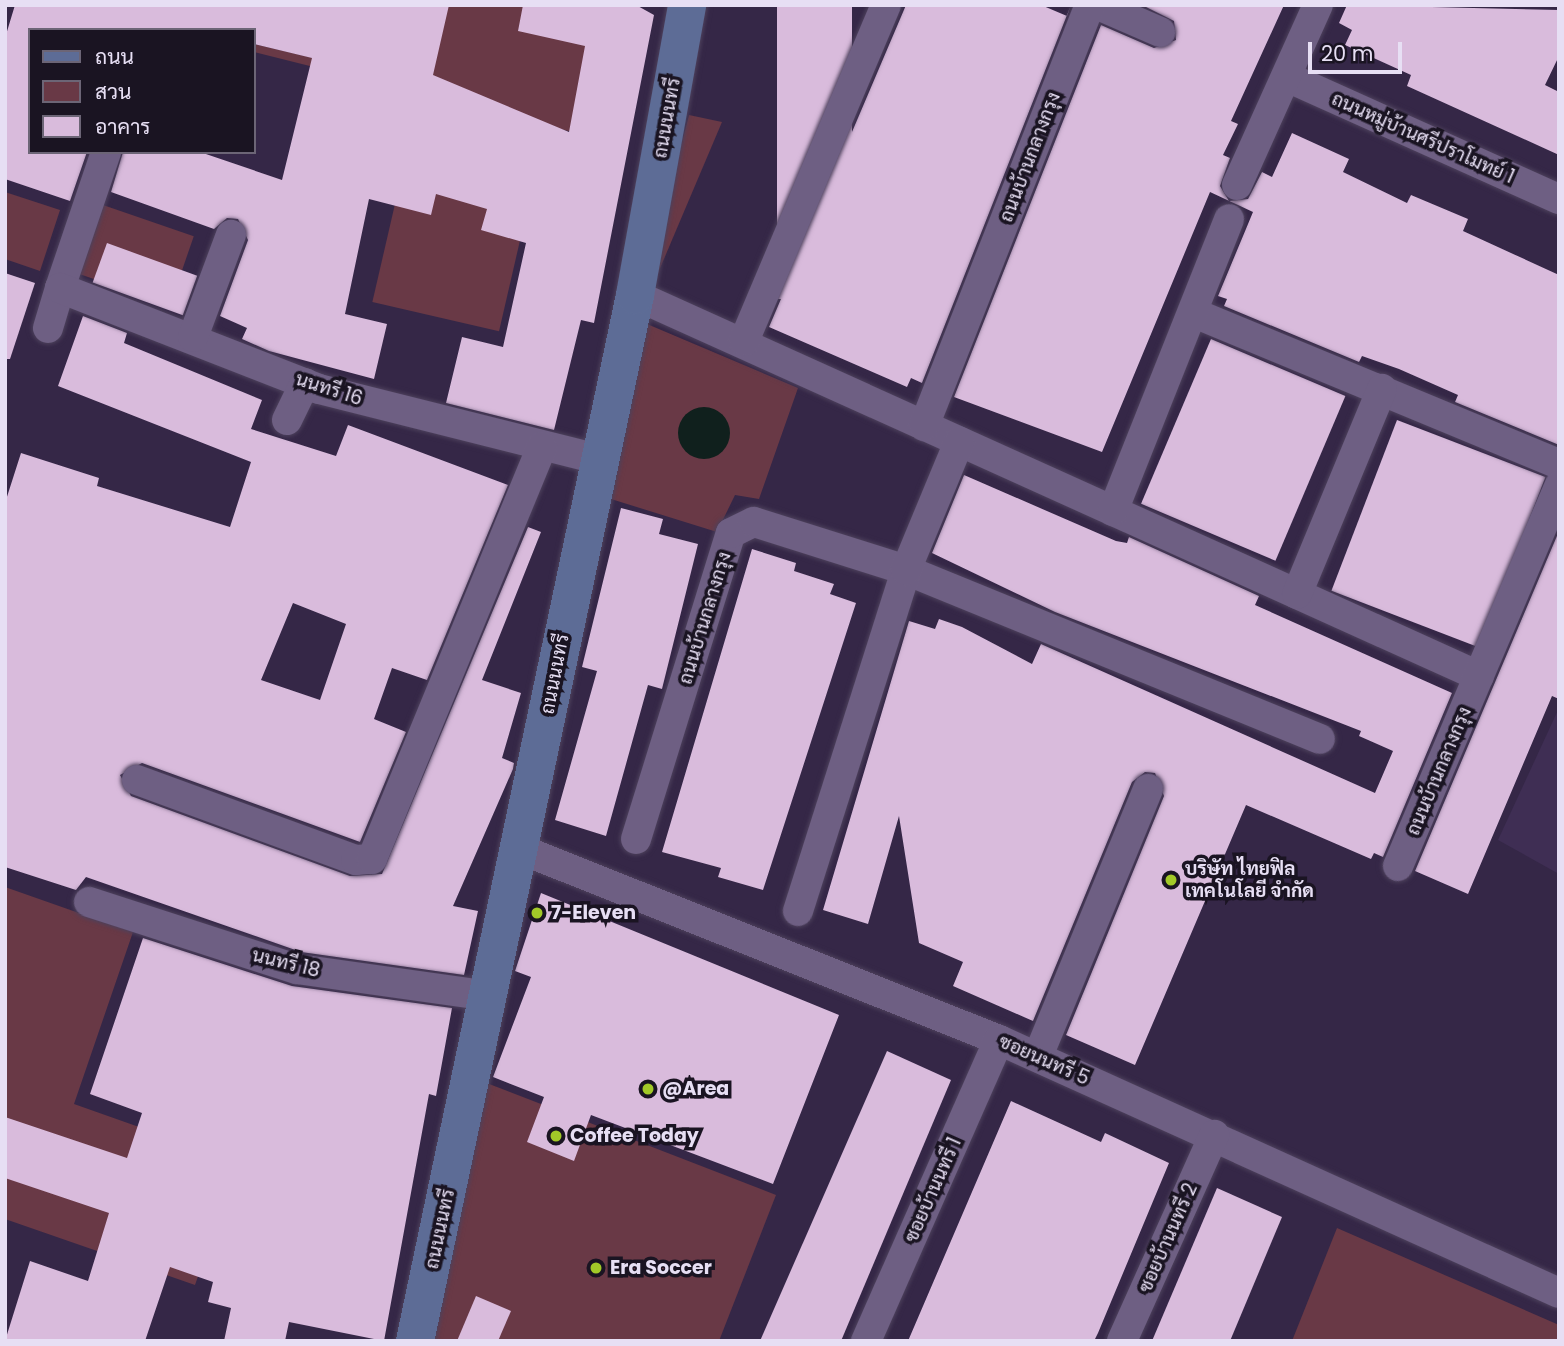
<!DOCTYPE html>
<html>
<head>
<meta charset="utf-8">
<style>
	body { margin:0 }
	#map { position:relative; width:1564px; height:1346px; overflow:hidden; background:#352747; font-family:Poppins,Sarabun,sans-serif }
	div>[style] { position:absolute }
	.built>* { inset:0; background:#3f2e54 }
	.green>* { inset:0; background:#693946; transform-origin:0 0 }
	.water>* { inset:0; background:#10201d }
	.round { border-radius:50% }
	.building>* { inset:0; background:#d9bbdc; transform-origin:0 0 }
	.roads { filter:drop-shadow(0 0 2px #4d415c) drop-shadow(0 0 2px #4d415c) }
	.street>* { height:30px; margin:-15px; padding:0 15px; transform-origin:15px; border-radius:15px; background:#6e5f83 }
	.secondary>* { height:38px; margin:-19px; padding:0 19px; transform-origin:19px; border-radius:19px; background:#5d6c96 }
	.dots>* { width:19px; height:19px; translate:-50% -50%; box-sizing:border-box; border:4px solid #1a1422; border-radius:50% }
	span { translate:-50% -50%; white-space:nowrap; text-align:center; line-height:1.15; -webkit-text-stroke:7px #1a1422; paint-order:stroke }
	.street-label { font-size:19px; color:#e7dff4 }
	.poi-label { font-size:19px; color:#e7dff4; font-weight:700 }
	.left { translate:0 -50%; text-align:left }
	.frame { position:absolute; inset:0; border:7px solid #e7dff4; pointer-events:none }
	.legend { position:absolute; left:28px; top:28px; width:228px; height:126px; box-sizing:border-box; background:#1a1422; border:2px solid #6c6576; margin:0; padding:9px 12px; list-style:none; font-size:21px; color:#e7dff4 }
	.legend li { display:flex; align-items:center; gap:14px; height:35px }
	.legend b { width:35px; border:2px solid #6c6576 }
	.scale { position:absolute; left:1308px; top:42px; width:94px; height:32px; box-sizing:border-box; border:4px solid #e7dff4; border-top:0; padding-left:9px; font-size:21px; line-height:24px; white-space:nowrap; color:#e7dff4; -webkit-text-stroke:5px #1a1422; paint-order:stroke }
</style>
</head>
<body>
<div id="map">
	<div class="built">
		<div style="clip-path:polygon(1559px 708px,1559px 874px,1498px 840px)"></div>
	</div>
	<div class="green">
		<div style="clip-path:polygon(348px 5px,634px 5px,600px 139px,254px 52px,254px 44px,348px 66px)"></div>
		<div style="left:416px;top:113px;width:130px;height:194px;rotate:13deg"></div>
		<div style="clip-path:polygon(689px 115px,722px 122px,658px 273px,653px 255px)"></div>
		<div style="clip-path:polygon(5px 192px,60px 210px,40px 271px,5px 259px)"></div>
		<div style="left:103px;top:205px;width:96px;height:73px;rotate:19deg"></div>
		<div style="clip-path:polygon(647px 324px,798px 388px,759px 499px,735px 495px,717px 532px,611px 499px)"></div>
		<div style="clip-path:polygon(5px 887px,133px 932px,74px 1104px,238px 1162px,195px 1285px,5px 1219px)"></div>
		<div style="clip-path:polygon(484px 1082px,776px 1195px,719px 1341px,429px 1341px)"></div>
		<div style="clip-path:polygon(1337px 1228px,1559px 1325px,1559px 1341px,1292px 1341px)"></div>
	</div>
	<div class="water">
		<div class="round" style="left:678px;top:407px;width:52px;height:52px"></div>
	</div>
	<div class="building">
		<div style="clip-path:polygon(15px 5px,449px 5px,433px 75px,569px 132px,585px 46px,518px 31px,523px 5px,636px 5px,654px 15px,594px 323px,581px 320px,554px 430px,446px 403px,462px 337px,503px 347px,526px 243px,481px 230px,487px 209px,436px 194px,431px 215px,369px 199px,345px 314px,387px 324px,374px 379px,269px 351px,242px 339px,247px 328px,220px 316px,248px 240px,238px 219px,227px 218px,214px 229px,111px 192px,123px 152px,200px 152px,282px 180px,312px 58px,254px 44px,254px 30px,30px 30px,30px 152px,87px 152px,70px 201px,5px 179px,5px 38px)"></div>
		<div style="left:777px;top:5px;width:75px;height:294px"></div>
		<div style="clip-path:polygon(906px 5px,1041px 5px,1067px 16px,1071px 5px,922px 383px,911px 378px,907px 387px,769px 327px)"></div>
		<div style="clip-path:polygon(1142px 5px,1284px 5px,1231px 121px,1238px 124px,1223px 155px,1230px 158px,1220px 186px,1229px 201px,1248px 199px,1262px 172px,1272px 177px,1292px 133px,1349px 159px,1343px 172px,1407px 203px,1411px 195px,1468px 219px,1463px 231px,1559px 275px,1559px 445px,1455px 402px,1458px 395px,1399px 369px,1362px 356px,1359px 362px,1224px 306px,1227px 299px,1218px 296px,1253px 212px,1210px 192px,1102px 452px,954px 397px,1101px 25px,1154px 48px,1176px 40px,1174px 21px)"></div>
		<div style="clip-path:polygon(1347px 5px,1559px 10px,1559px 56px,1545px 85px,1559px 92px,1559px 155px,1407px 86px,1411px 75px,1345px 45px,1352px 30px,1339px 23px)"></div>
		<div style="left:107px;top:243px;width:96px;height:42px;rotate:20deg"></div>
		<div style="clip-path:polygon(5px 273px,35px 283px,10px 359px,5px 359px)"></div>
		<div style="clip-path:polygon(evenodd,83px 316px,127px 333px,124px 343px,262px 400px,251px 429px,336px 456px,348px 425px,508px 485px,427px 680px,392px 668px,374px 719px,406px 732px,360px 842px,142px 763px,120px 775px,131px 796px,350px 876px,382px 874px,528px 527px,541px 532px,482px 680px,521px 693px,502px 758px,514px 763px,513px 769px,453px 906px,478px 911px,464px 975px,301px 952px,86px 877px,76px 890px,5px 867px,5px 503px,21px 453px,99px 478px,97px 486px,230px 527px,251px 462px,58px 386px,83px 316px,293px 603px,346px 624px,320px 700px,261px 680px,293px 603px)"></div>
		<div style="left:1211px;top:339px;width:146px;height:179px;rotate:23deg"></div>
		<div style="left:1397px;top:420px;width:159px;height:183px;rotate:21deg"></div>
		<div style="clip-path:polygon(964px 475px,1116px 541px,1127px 543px,1129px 537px,1259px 596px,1255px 605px,1452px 693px,1383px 857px,1374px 853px,1371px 859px,1246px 805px,1135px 1065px,1066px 1035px,1164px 796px,1155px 773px,1145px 772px,1132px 782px,1033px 1021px,953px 986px,963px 962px,919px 943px,899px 816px,868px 924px,823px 910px,909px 621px,935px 629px,939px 619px,962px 627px,1032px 664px,1041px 644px,1375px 793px,1393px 751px,1359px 736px,1361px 731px,1055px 612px,932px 553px)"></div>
		<div style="clip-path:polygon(621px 508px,663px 519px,659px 534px,698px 544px,662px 689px,648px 685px,606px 836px,555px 820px,597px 671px,582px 667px)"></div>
		<div style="clip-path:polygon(1559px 531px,1559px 699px,1552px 696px,1468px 894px,1415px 871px)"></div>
		<div style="clip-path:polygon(752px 549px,796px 563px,794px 571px,834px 584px,830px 594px,856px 603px,763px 890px,718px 877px,721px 868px,662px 852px)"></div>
		<div style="clip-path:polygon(541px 893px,839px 1015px,773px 1184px,591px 1115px,574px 1161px,527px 1142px,544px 1097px,493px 1077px,531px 977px,515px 971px)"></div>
		<div style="clip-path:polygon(143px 938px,292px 986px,452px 1008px,436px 1096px,429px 1094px,384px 1341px,289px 1322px,285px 1341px,224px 1341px,231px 1308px,208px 1302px,213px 1282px,170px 1267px,145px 1341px,5px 1341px,30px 1261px,88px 1281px,109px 1213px,5px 1178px,5px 1117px,127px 1158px,142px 1113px,90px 1094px)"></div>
		<div style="clip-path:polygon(887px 1051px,951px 1080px,841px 1341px,760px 1341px)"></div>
		<div style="clip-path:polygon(1011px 1101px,1101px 1142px,1105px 1133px,1169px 1163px,1098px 1333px,1094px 1341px,908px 1341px)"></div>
		<div style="clip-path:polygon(1217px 1188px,1282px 1217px,1230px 1341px,1152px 1341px)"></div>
		<div style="clip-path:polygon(476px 1296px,511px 1311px,498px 1341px,457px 1341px)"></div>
	</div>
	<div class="roads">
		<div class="street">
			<div style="left:1098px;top:5px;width:68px;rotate:23.5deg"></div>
			<div style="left:1287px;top:77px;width:298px;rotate:24.2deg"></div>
			<div style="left:1237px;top:185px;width:197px;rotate:-65.8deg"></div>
			<div style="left:60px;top:288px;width:144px;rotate:-71.3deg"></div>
			<div style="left:635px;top:295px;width:926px;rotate:24.3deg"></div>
			<div style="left:1194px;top:313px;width:395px;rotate:22.5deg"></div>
			<div style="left:48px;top:328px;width:42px;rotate:-73.3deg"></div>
			<div style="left:60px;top:288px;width:278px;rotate:21.3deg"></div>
			<div style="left:319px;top:389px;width:288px;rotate:14.1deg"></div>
			<div style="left:193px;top:337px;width:109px;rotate:-69.6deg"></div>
			<div style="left:744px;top:341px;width:365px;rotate:-67.1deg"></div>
			<div style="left:287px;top:420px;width:41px;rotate:-64.1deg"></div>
			<div style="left:924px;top:426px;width:453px;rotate:-68.5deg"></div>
			<div style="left:1113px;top:511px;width:314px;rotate:-68.3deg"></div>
			<div style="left:1297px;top:594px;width:222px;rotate:-67.5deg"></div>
			<div style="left:137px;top:780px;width:233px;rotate:20.1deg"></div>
			<div style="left:356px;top:860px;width:16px;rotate:-4deg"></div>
			<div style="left:372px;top:859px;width:446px;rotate:-67.6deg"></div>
			<div style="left:636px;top:839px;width:320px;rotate:-72.8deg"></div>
			<div style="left:731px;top:533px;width:25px;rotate:-26deg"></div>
			<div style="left:754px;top:522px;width:159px;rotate:17.5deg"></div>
			<div style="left:906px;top:570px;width:447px;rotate:22.2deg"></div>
			<div style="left:520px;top:849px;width:516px;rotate:21.74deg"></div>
			<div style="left:999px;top:1040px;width:614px;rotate:24.31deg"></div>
			<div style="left:1398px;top:866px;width:413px;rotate:-67deg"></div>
			<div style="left:89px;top:902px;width:219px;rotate:17.9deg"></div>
			<div style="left:297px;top:969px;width:195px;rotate:8deg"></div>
			<div style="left:798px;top:911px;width:358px;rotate:-72.4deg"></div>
			<div style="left:906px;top:570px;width:139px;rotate:-67.5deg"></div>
			<div style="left:1038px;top:1056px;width:289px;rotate:-67.6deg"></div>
			<div style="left:866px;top:1341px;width:329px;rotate:-66.2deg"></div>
			<div style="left:1122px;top:1341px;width:226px;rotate:-65.9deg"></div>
		</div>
		<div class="secondary">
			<div style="left:415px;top:1341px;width:1069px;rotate:-78.12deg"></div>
			<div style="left:635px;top:295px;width:295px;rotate:-79.8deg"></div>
		</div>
	</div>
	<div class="dots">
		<div style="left:1171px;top:880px;background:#a2c928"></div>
		<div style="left:537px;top:913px;background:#a2c928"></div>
		<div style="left:648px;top:1089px;background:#a2c928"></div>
		<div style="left:556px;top:1136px;background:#a2c928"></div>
		<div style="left:596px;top:1268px;background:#a2c928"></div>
	</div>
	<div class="street-label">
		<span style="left:667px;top:118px;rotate:-80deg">ถนนนนทรี</span>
		<span style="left:1423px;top:138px;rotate:24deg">ถนนหมู่บ้านศรีปราโมทย์ 1</span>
		<span style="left:1030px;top:157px;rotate:-69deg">ถนนบ้านกลางกรุง</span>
		<span style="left:329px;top:389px;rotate:18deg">นนทรี 16</span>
		<span style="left:705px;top:618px;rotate:-73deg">ถนนบ้านกลางกรุง</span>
		<span style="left:555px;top:674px;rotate:-79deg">ถนนนนทรี</span>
		<span style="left:1439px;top:771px;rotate:-67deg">ถนนบ้านกลางกรุง</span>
		<span style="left:286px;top:963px;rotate:14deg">นนทรี 18</span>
		<span style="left:1044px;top:1060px;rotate:24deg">ซอยนนทรี 5</span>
		<span style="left:933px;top:1190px;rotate:-66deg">ซอยบ้านนทรี 1</span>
		<span style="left:440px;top:1229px;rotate:-78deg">ถนนนนทรี</span>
		<span style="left:1168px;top:1238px;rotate:-66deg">ซอยบ้านนทรี 2</span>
	</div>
	<div class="poi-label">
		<span class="left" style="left:1185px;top:880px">บริษัท ไทยฟิล<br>เทคโนโลยี จำกัด</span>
		<span class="left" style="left:551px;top:913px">7-Eleven</span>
		<span class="left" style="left:662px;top:1089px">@Area</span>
		<span class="left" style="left:570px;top:1136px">Coffee Today</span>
		<span class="left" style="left:610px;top:1268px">Era Soccer</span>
	</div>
	<div class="frame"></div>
	<ul class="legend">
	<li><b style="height:9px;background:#5d6c96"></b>ถนน</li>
	<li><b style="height:19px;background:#693946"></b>สวน</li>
	<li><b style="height:19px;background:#d9bbdc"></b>อาคาร</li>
	</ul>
	<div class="scale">20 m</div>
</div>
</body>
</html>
